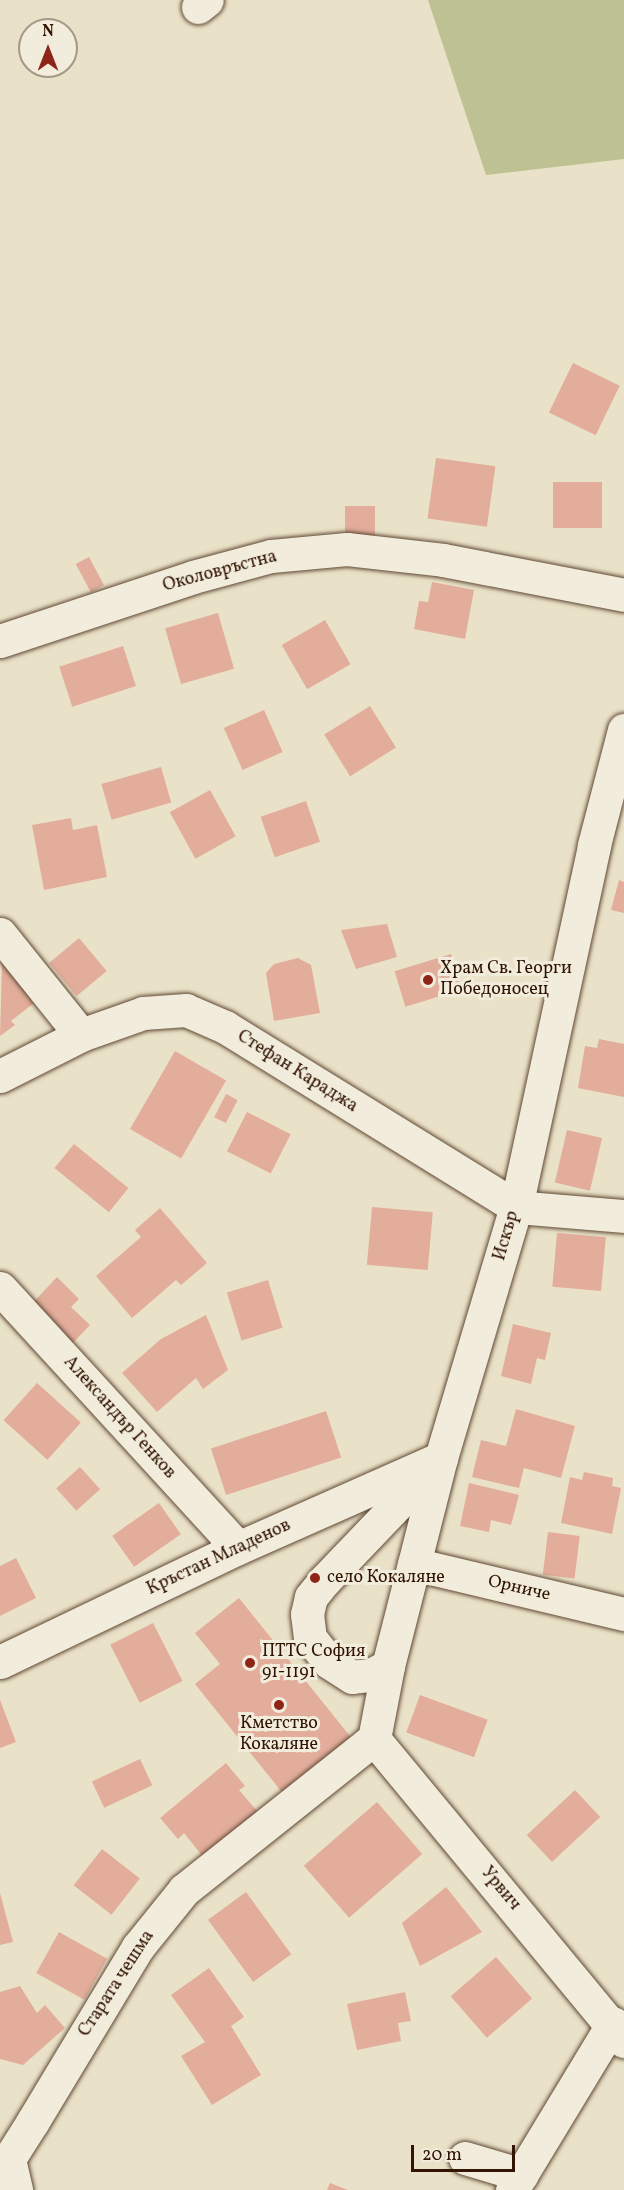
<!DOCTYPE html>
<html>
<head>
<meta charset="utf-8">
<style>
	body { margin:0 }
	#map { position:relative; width:624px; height:2190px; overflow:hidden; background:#eae2c8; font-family:Vollkorn,serif }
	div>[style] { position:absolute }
	.green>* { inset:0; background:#bec191 }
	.building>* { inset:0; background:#e2ad9b; transform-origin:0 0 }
	.roads { filter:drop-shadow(0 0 2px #604834) drop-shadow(0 0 2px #604834) }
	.minor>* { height:33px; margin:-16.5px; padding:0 16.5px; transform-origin:16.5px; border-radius:16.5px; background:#f1ecdb }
	.dots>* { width:16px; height:16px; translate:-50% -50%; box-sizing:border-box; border:3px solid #f1ecdb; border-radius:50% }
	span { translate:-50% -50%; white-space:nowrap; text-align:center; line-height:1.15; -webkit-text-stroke:6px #f1ecdb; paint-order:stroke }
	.street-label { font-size:18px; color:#321403 }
	.poi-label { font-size:18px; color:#321403 }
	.left { translate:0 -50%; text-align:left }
	.north { position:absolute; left:18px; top:18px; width:60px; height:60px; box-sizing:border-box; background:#f1ecdb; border:2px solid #a59685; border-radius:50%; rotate:0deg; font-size:16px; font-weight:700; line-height:24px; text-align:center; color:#321403 }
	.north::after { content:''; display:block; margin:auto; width:21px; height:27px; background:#8f2418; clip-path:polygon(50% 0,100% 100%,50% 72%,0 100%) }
	.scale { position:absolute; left:411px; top:2145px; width:104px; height:27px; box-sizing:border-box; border:3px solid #321403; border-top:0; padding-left:8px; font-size:18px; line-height:21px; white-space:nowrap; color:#321403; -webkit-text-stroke:4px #f1ecdb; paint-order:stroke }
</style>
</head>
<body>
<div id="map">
	<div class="green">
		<div style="clip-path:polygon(428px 0,624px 0,624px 159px,486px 175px)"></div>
	</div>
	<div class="building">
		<div style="left:573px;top:363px;width:52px;height:55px;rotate:26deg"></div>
		<div style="left:436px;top:458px;width:60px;height:61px;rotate:8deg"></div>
		<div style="left:553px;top:482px;width:49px;height:46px"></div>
		<div style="left:345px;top:506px;width:30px;height:31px"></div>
		<div style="left:89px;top:557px;width:32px;height:15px;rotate:62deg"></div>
		<div style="clip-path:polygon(432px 582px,474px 590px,465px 639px,414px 629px,419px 601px,428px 602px)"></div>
		<div style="left:218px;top:613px;width:58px;height:55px;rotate:74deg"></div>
		<div style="left:325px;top:620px;width:51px;height:50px;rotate:60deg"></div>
		<div style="left:123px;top:646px;width:42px;height:67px;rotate:72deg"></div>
		<div style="left:370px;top:706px;width:49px;height:54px;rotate:58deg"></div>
		<div style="left:264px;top:710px;width:46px;height:44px;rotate:66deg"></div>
		<div style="left:161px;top:767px;width:37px;height:62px;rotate:74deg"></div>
		<div style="left:210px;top:790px;width:53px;height:46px;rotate:61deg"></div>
		<div style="left:306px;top:801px;width:43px;height:48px;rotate:71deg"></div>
		<div style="clip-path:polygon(71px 818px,73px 830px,97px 825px,107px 877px,44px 890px,32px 825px)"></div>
		<div style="clip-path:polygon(619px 880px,624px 882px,624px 913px,611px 910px)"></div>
		<div style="clip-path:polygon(387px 924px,397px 957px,356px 969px,341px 930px)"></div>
		<div style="left:79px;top:938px;width:43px;height:39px;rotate:50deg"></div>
		<div style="left:451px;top:954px;width:37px;height:59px;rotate:73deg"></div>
		<div style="clip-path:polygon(298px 958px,311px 965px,320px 1013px,274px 1021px,266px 973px,274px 964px)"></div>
		<div style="clip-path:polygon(2px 963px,34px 1003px,11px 1021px,15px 1025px,0 1036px)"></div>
		<div style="clip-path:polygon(599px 1039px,624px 1044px,624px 1097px,578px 1088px,585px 1046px,597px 1048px)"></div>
		<div style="left:175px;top:1051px;width:59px;height:90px;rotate:30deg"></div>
		<div style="left:226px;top:1094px;width:13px;height:26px;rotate:27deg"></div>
		<div style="left:247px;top:1112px;width:49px;height:44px;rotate:27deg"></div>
		<div style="left:567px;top:1130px;width:36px;height:54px;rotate:13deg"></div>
		<div style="left:74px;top:1144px;width:70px;height:31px;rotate:39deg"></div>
		<div style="left:372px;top:1207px;width:61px;height:58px;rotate:5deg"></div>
		<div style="clip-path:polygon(160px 1208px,207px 1263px,181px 1285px,176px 1280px,132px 1318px,96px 1276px,141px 1237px,135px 1230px)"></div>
		<div style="left:557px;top:1233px;width:49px;height:54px;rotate:5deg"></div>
		<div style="clip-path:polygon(57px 1277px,79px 1299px,71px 1307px,90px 1325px,70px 1346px,29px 1307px)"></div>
		<div style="left:268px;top:1280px;width:50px;height:43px;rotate:73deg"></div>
		<div style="clip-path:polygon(206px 1315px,228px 1370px,203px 1389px,196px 1378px,157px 1412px,122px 1373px,161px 1339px)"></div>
		<div style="clip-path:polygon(513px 1324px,551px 1333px,545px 1360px,537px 1358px,531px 1384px,501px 1376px)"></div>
		<div style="left:37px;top:1383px;width:59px;height:50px;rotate:42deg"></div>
		<div style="clip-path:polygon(516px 1409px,575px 1426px,561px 1478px,524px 1468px,519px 1488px,472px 1477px,481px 1440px,506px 1446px)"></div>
		<div style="left:326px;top:1411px;width:49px;height:121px;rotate:72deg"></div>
		<div style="left:80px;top:1467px;width:30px;height:32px;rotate:48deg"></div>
		<div style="clip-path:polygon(584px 1472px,613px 1478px,612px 1486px,621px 1488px,612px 1534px,561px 1523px,570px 1477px,582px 1480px)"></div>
		<div style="clip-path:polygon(469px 1483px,519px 1495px,511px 1525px,491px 1520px,489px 1532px,460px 1526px)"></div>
		<div style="left:159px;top:1503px;width:38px;height:57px;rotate:55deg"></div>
		<div style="left:548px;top:1532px;width:32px;height:43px;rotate:7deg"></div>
		<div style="clip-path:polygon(16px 1558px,36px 1598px,0 1616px,0 1566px)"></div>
		<div style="clip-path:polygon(239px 1598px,354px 1741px,285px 1796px,195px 1684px,220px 1664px,195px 1633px)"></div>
		<div style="left:153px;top:1623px;width:65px;height:48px;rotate:63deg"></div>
		<div style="left:420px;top:1695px;width:72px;height:40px;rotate:20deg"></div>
		<div style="clip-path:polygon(0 1700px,16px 1742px,0 1748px)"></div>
		<div style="left:140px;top:1759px;width:29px;height:53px;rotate:65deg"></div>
		<div style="clip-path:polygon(226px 1763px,245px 1786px,239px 1790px,258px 1812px,204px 1858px,184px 1833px,178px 1839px,160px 1818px)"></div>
		<div style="left:575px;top:1790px;width:37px;height:66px;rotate:47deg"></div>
		<div style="left:377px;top:1802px;width:69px;height:97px;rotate:49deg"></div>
		<div style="left:102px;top:1849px;width:48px;height:46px;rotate:38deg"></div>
		<div style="clip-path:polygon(446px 1887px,482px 1932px,420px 1966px,402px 1923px)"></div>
		<div style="left:246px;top:1892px;width:77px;height:47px;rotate:54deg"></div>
		<div style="clip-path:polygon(0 1893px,13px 1942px,0 1945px)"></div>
		<div style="left:59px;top:1932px;width:55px;height:47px;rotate:29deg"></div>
		<div style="left:496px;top:1957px;width:55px;height:60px;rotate:49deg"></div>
		<div style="clip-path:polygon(209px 1968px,244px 2017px,231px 2026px,261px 2075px,212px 2105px,181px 2056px,205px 2042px,171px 1995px)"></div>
		<div style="clip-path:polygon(20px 1986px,37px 2013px,45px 2005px,65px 2028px,23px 2065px,0 2059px,0 1992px)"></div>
		<div style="clip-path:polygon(405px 1992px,411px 2021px,398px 2023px,401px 2041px,357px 2050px,347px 2004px)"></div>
		<div style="clip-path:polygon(330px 2183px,348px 2190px,327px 2190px)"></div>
	</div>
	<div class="roads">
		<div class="minor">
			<div style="left:198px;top:7px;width:11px;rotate:-38deg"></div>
			<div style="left:0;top:641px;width:203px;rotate:-18.3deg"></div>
			<div style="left:193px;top:577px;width:81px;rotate:-15.1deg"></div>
			<div style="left:271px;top:556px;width:76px;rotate:-5.3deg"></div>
			<div style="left:347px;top:549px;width:97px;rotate:6.5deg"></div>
			<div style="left:443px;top:560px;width:184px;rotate:10.9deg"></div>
			<div style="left:0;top:934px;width:129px;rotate:51.3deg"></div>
			<div style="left:0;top:1076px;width:91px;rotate:-26.8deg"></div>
			<div style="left:81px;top:1035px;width:66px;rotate:-19.5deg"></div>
			<div style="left:143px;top:1013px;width:43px;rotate:-4deg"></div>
			<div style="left:186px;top:1010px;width:43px;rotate:23.6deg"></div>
			<div style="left:225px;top:1027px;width:342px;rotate:31.7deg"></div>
			<div style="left:516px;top:1207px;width:108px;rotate:4.8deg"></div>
			<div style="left:0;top:1288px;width:352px;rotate:47.5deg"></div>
			<div style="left:414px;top:1564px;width:216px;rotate:13.4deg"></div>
			<div style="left:0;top:1662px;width:264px;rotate:-25.6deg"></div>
			<div style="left:238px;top:1548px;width:222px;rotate:-23.9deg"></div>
			<div style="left:388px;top:1666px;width:20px;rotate:153deg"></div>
			<div style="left:370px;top:1675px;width:18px;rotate:174deg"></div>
			<div style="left:352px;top:1677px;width:27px;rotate:-147deg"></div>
			<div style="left:329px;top:1662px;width:31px;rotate:-128deg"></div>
			<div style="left:310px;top:1638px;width:24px;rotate:-97deg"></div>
			<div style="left:307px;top:1614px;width:17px;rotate:-77deg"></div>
			<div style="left:311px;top:1597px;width:21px;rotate:-51deg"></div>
			<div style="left:324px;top:1581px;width:159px;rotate:-46.3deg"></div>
			<div style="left:374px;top:1739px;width:74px;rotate:-79.1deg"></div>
			<div style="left:388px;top:1666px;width:215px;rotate:-75.7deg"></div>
			<div style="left:441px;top:1458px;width:262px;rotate:-73.4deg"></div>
			<div style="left:516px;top:1207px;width:370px;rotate:-77.8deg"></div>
			<div style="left:594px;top:845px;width:119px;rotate:-75.4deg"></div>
			<div style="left:374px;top:1739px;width:392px;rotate:50.4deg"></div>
			<div style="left:465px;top:2158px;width:59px;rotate:16.6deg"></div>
			<div style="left:9px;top:2159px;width:32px;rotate:77deg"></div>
			<div style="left:0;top:2162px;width:9px;rotate:-18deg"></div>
			<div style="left:9px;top:2159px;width:45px;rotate:-57.7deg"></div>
			<div style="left:33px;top:2121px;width:203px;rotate:-58.9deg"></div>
			<div style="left:138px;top:1947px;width:73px;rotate:-51.1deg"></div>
			<div style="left:184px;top:1890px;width:243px;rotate:-38.5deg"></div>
			<div style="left:512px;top:2190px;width:195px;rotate:-58.8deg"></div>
		</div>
	</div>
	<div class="dots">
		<div style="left:428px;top:980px;background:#8f2418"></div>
		<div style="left:315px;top:1578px;background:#8f2418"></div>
		<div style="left:250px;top:1663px;background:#8f2418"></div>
		<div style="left:279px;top:1705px;background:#8f2418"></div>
	</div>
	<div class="street-label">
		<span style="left:220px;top:572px;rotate:-15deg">Околовръстна</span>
		<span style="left:297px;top:1072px;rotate:32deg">Стефан Караджа</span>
		<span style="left:507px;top:1236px;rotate:-74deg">Искър</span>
		<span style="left:119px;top:1418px;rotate:48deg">Александър Генков</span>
		<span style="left:219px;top:1558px;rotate:-25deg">Кръстан Младенов</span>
		<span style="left:519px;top:1589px;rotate:13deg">Орниче</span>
		<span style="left:500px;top:1889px;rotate:50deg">Урвич</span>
		<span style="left:117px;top:1984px;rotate:-57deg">Старата чешма</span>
	</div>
	<div class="poi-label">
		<span class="left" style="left:440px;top:980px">Храм Св. Георги<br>Победоносец</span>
		<span class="left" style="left:327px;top:1578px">село Кокаляне</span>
		<span class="left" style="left:262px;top:1663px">ПТТС София<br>91-1191</span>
		<span style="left:279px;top:1735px">Кметство<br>Кокаляне</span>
	</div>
	<div class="north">N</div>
	<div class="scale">20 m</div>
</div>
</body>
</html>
